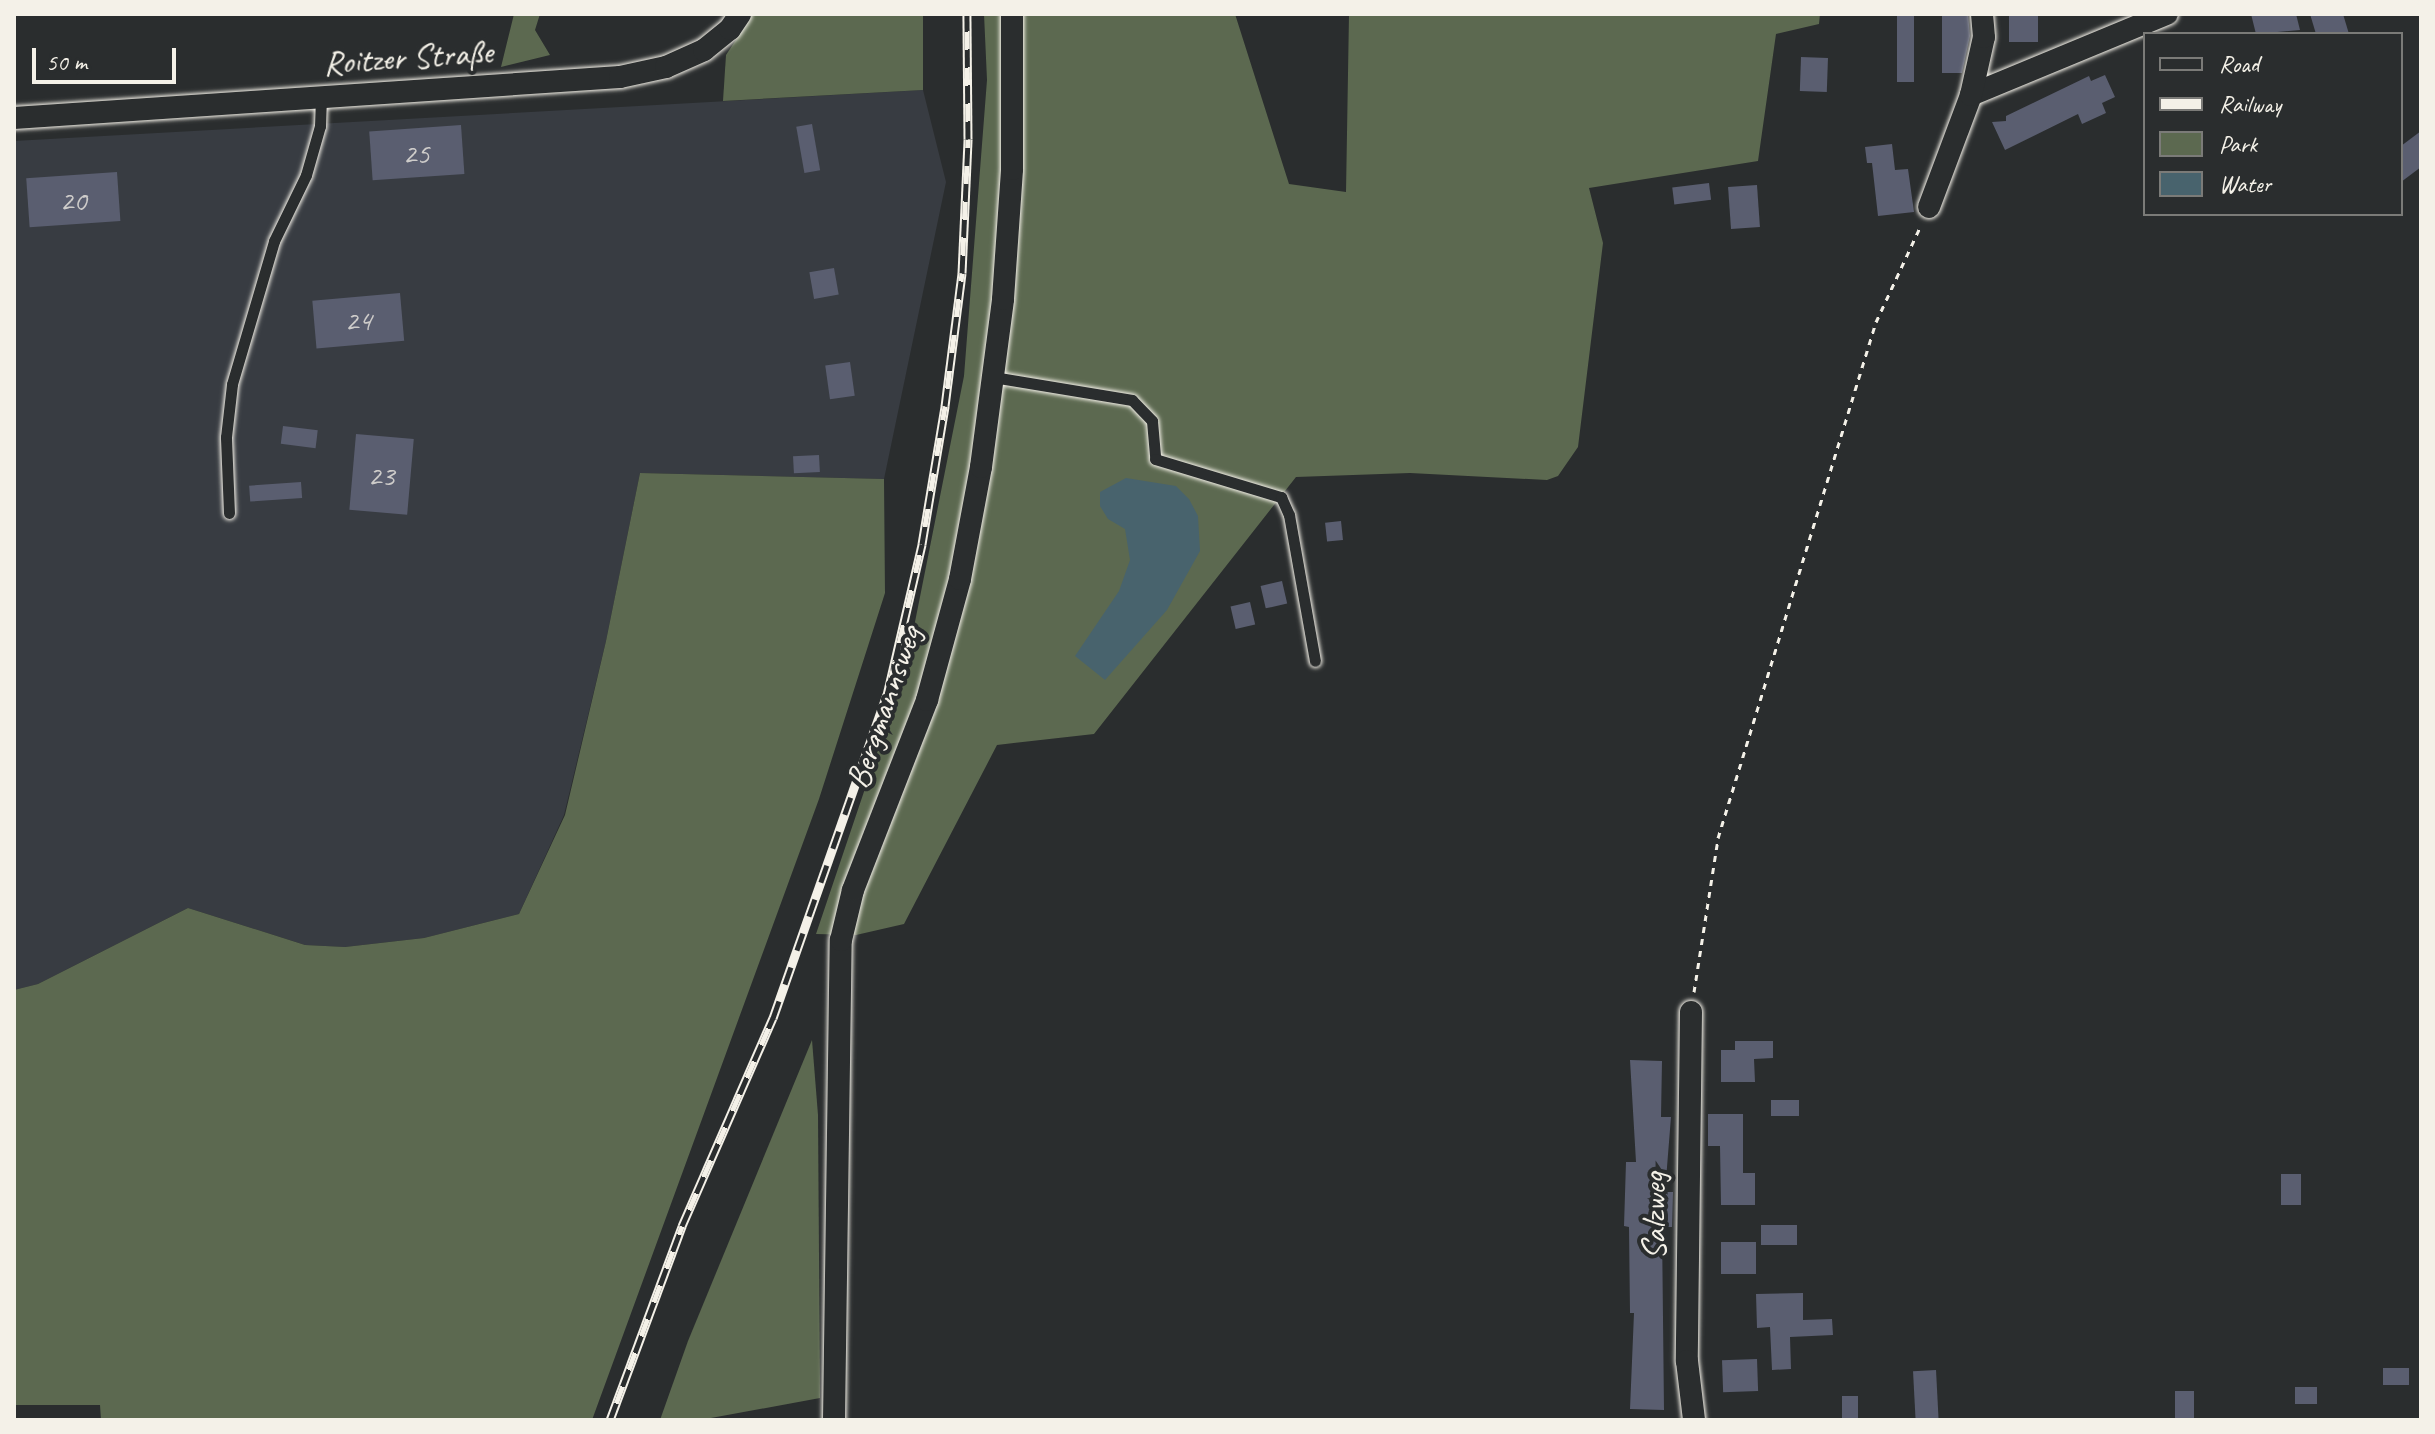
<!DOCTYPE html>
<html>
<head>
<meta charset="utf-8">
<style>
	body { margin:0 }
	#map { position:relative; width:2435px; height:1434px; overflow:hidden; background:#2a2d2e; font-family:Caveat,sans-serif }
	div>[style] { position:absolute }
	.built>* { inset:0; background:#383c42 }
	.green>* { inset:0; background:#5c6950 }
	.water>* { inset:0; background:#48636d }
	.building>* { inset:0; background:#5a5e70; transform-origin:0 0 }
	.path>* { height:3px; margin-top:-1.5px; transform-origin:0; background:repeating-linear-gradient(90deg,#f4f1e8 0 6px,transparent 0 12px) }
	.roads { filter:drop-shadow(0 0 2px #f4f1e8) drop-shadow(0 0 2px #f4f1e8) }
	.service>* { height:11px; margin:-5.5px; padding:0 5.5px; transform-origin:5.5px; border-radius:5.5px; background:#2a2d2e }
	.minor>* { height:22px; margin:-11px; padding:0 11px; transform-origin:11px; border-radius:11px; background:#2a2d2e }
	.rail>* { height:9px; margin-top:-4.5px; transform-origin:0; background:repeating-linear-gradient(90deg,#2a2d2e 0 18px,#f4f1e8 0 36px); box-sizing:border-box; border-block:2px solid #f4f1e8 }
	span { translate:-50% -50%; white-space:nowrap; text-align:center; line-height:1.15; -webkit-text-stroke:8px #2a2d2e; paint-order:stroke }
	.number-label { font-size:30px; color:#ceccca }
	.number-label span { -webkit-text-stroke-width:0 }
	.street-label { font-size:34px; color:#f4f1e8 }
	.frame { position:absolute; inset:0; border:16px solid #f4f1e8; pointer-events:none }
	.legend { position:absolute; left:2143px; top:32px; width:260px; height:184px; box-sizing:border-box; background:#2a2d2e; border:2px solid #7b7b78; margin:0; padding:10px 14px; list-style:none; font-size:24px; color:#f4f1e8 }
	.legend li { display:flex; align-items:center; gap:16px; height:40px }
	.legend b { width:40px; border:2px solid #7b7b78 }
	.scale { position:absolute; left:32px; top:48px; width:144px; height:36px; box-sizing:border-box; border:4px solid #f4f1e8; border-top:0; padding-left:10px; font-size:24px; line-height:28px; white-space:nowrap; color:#f4f1e8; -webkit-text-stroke:6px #2a2d2e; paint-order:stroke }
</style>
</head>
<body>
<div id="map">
	<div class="built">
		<div style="clip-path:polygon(923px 90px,946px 182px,884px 479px,640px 473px,606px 641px,564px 815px,519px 914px,424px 938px,345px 947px,305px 945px,188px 908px,38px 984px,14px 990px,14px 141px)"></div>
	</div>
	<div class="green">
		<div style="clip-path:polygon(514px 14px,540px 14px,535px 30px,550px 55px,501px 67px)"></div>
		<div style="clip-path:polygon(753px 14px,923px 14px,923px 90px,723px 101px,726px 55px)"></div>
		<div style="clip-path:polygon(984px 14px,1235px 14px,1289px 184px,1346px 192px,1349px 14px,1820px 14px,1819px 24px,1776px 34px,1758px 161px,1589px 188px,1603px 243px,1578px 447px,1558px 476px,1547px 480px,1410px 473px,1296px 477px,1094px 734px,997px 745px,904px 924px,856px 935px,816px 934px,906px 667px,964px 376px,987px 80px)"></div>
		<div style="clip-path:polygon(640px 473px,884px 479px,885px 593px,819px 799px,592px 1420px,101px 1420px,100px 1405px,14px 1405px,14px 990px,38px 984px,188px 908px,305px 945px,345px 947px,424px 938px,519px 914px,565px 815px,606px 641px)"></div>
		<div style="clip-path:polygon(812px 1040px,818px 1115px,820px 1398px,700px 1420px,660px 1420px,688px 1341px)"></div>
	</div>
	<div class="water">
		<div style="clip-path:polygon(1126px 478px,1176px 486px,1189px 499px,1198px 516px,1200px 551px,1167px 610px,1105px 680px,1075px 656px,1119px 591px,1130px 560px,1125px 529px,1108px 519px,1100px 506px,1100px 492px)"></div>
	</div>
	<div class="building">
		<div style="left:1897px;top:14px;width:17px;height:68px"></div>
		<div style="clip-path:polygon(1942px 14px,1968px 14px,1970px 36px,1962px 73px,1942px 73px)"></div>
		<div style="left:2009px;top:14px;width:29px;height:28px"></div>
		<div style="clip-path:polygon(2251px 14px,2296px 14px,2300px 30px,2256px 34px)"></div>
		<div style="clip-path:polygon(2310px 14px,2343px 14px,2349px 34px,2316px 34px)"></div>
		<div style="left:1801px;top:57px;width:27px;height:34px;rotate:2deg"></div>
		<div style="clip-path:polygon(2105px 75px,2115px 97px,2102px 103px,2106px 113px,2082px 124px,2078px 114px,2005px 150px,1992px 122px,2006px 121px,2006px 116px,2089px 76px,2091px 81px)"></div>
		<div style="left:812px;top:124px;width:47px;height:16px;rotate:80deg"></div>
		<div style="left:461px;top:125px;width:49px;height:92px;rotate:86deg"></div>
		<div style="clip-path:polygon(2421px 131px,2421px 167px,2401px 182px,2401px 146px)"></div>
		<div style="clip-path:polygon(1892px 144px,1895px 170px,1908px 169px,1914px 212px,1878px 216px,1872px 163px,1867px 163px,1865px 147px)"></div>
		<div style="left:117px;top:172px;width:49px;height:91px;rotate:86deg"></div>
		<div style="left:1709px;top:183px;width:17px;height:37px;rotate:83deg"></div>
		<div style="left:1757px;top:185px;width:42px;height:29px;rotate:86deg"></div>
		<div style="left:834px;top:268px;width:27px;height:25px;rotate:80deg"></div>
		<div style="left:400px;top:293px;width:48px;height:88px;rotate:85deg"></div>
		<div style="left:850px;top:362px;width:34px;height:25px;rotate:82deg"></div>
		<div style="left:283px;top:426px;width:35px;height:18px;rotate:7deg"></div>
		<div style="left:356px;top:434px;width:58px;height:76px;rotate:5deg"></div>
		<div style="left:819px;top:455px;width:17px;height:26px;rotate:87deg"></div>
		<div style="left:301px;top:482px;width:16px;height:52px;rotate:86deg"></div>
		<div style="left:1341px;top:521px;width:19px;height:16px;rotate:84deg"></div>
		<div style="left:1282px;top:581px;width:23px;height:22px;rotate:77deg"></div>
		<div style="left:1250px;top:602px;width:23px;height:20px;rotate:77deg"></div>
		<div style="clip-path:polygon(1735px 1041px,1773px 1041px,1773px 1058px,1754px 1059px,1755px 1082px,1721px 1082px,1721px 1050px,1735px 1050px)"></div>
		<div style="clip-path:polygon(1630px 1060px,1662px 1061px,1661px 1117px,1671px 1117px,1665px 1192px,1673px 1192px,1672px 1227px,1662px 1227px,1664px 1410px,1630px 1409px,1634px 1313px,1630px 1313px,1629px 1227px,1624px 1226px,1626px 1162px,1636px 1162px)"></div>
		<div style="left:1771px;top:1100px;width:28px;height:16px"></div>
		<div style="clip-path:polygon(1708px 1114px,1743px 1114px,1743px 1173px,1755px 1173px,1755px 1205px,1721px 1205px,1720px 1146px,1708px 1146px)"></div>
		<div style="left:2281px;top:1174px;width:20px;height:31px"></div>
		<div style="left:1761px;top:1225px;width:36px;height:20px"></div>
		<div style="left:1721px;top:1242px;width:35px;height:32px"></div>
		<div style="clip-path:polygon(1803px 1293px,1803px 1320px,1832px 1319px,1833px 1335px,1790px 1337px,1791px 1369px,1772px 1370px,1770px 1327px,1757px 1328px,1756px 1294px)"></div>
		<div style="left:1757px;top:1359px;width:32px;height:35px;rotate:88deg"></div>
		<div style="left:2383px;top:1368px;width:26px;height:17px"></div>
		<div style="left:1936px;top:1370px;width:50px;height:23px;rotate:87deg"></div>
		<div style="left:2295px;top:1387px;width:22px;height:17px"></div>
		<div style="left:2175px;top:1391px;width:19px;height:29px"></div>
		<div style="left:1842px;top:1396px;width:16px;height:24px"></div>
	</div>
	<div class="path">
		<div style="left:1694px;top:992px;width:156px;rotate:-81.1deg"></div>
		<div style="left:1718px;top:838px;width:540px;rotate:-72.98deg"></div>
		<div style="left:1876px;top:322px;width:105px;rotate:-65.1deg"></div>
	</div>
	<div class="roads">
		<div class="service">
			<div style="left:993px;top:377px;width:141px;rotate:9.4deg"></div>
			<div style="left:1132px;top:400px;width:29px;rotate:46deg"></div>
			<div style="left:1152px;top:421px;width:38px;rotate:85deg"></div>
			<div style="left:1155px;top:459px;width:132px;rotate:16.8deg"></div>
			<div style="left:1281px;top:497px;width:20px;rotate:66deg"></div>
			<div style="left:1289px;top:515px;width:148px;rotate:79.9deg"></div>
			<div style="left:229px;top:513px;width:76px;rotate:-92.3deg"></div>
			<div style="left:226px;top:437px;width:53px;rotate:-83.5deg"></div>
			<div style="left:232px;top:384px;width:149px;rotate:-73.6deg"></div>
			<div style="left:274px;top:241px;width:73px;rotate:-64.1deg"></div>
			<div style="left:306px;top:175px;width:51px;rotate:-74.1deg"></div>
			<div style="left:320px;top:126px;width:29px;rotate:-88deg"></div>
		</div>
		<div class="minor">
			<div style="left:1971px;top:95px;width:212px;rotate:-22.5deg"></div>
			<div style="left:14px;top:118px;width:607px;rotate:-3.87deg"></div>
			<div style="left:620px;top:77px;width:47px;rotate:-12.3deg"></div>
			<div style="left:666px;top:67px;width:42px;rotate:-24.1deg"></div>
			<div style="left:704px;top:50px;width:33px;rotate:-39deg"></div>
			<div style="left:730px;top:29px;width:18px;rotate:-56deg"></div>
			<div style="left:1929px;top:207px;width:120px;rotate:-69.4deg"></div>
			<div style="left:1971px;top:95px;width:59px;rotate:-77.4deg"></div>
			<div style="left:1984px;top:37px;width:23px;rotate:-95deg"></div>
			<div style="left:1691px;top:1012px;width:349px;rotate:90.7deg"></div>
			<div style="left:1687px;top:1361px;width:59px;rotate:83.2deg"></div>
			<div style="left:834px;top:1420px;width:480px;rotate:-89.2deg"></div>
			<div style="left:841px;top:940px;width:51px;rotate:-76.5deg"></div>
			<div style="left:853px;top:890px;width:204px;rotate:-68.7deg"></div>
			<div style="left:927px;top:700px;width:125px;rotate:-74.7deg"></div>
			<div style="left:960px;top:579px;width:114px;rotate:-79.4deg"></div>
			<div style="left:981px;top:467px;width:169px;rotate:-82.5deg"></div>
			<div style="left:1003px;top:299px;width:130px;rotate:-86deg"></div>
			<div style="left:1012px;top:169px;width:155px;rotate:-90deg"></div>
		</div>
	</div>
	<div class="rail">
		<div style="left:610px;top:1420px;width:207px;rotate:-69.6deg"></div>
		<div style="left:682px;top:1226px;width:227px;rotate:-66.4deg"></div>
		<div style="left:773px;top:1018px;width:343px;rotate:-70.6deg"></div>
		<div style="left:887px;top:695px;width:155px;rotate:-76.9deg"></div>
		<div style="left:922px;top:544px;width:140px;rotate:-80.5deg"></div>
		<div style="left:945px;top:406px;width:134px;rotate:-82.7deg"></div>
		<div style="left:962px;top:273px;width:134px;rotate:-87.4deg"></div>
		<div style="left:968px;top:139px;width:125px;rotate:-90.5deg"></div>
	</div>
	<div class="number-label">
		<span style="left:416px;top:153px">25</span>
		<span style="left:73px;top:200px">20</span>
		<span style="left:358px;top:320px">24</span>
		<span style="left:381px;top:475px">23</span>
	</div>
	<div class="street-label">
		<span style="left:408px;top:57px;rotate:-4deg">Roitzer Straße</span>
		<span style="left:883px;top:707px;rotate:-71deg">Bergmannsweg</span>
		<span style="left:1654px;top:1216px;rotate:-90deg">Salzweg</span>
	</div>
	<div class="frame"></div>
	<ul class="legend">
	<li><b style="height:10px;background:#2a2d2e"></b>Road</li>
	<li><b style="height:10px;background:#f4f1e8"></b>Railway</li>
	<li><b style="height:22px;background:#5c6950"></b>Park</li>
	<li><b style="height:22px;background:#48636d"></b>Water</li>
	</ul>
	<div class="scale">50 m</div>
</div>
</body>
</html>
